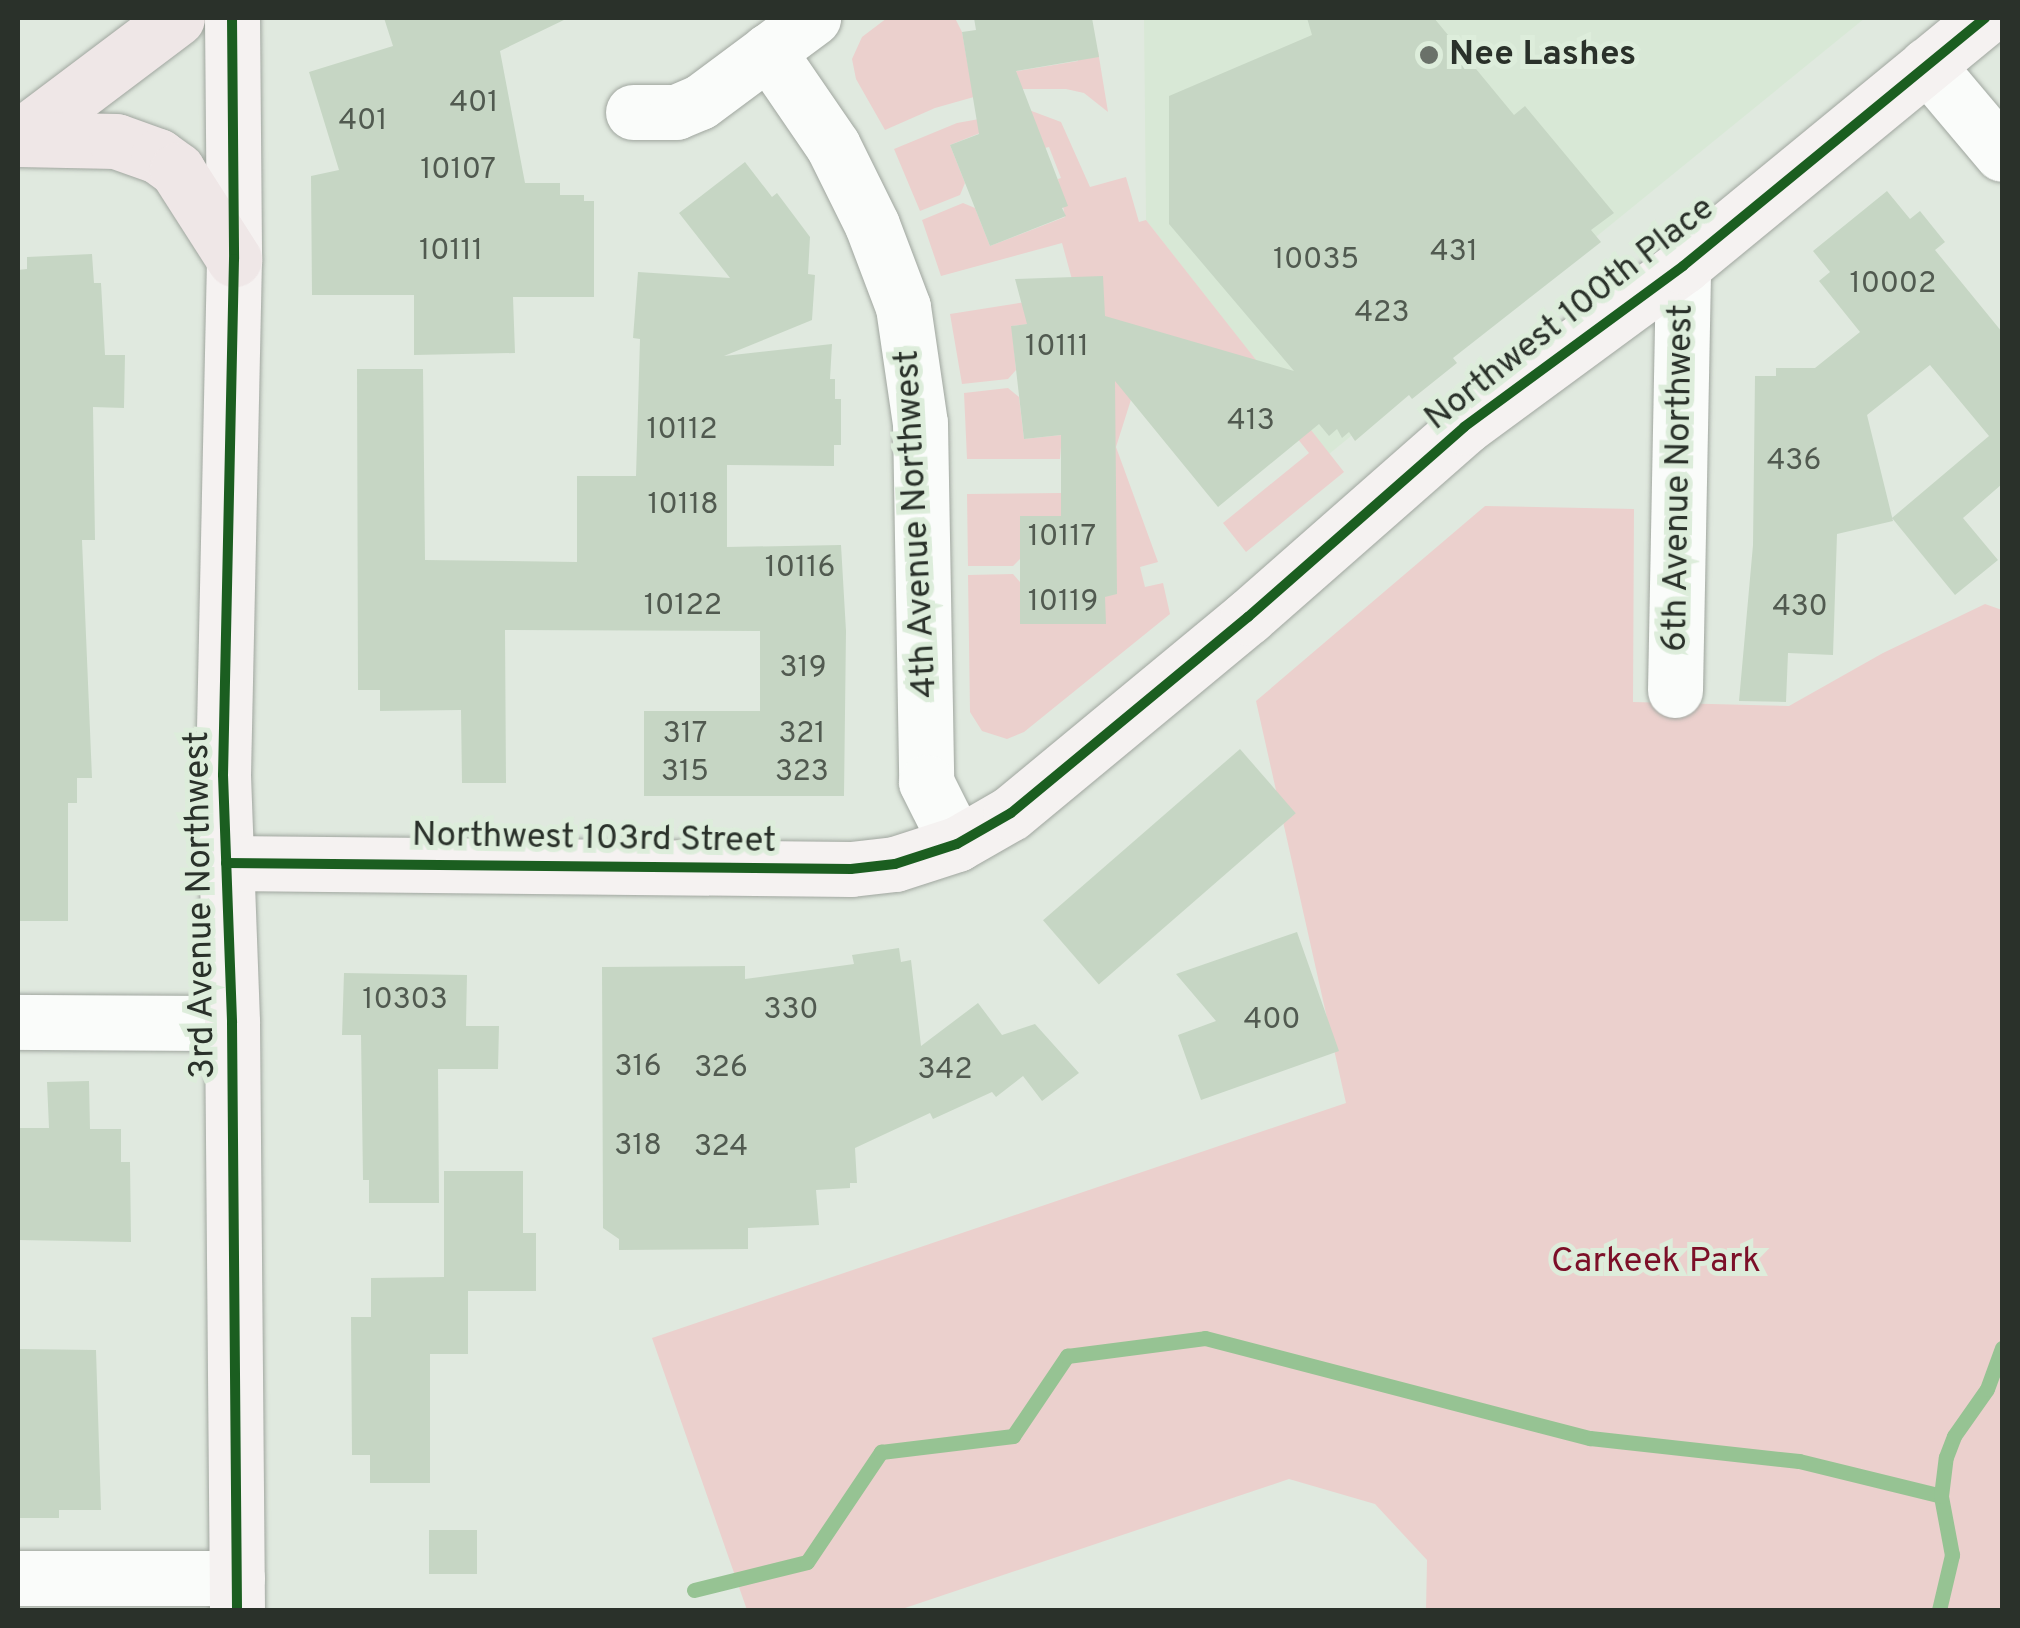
<!DOCTYPE html>
<html>
<head>
<meta charset="utf-8">
<style>
	body { margin:0 }
	#map { position:relative; width:2020px; height:1628px; overflow:hidden; background:#e0e9df; font-family:Overpass,sans-serif }
	div>[style] { position:absolute }
	.built>* { inset:0; background:#d8e8d6 }
	.green>* { inset:0; background:#ebd0cd }
	.stream>* { height:15px; margin:-7.5px; padding:0 7.5px; transform-origin:7.5px; border-radius:7.5px; background:#96c393 }
	.building>* { inset:0; background:#c6d6c4; transform-origin:0 0 }
	.roads { filter:drop-shadow(0 0 2px #a0a69f) drop-shadow(0 0 2px #a0a69f) }
	.street>* { height:55px; margin:-27.5px; padding:0 27.5px; transform-origin:27.5px; border-radius:27.5px; background:#fafcfa }
	.secondary>* { height:55px; margin:-27.5px; padding:0 27.5px; transform-origin:27.5px; border-radius:27.5px; background:#f5f2f1 }
	.primary>* { height:55px; margin:-27.5px; padding:0 27.5px; transform-origin:27.5px; border-radius:27.5px; background:#efe7e7 }
	.cycleway>* { height:10px; margin:-5px; padding:0 5px; transform-origin:5px; border-radius:5px; background:#1b5e20 }
	.dots>* { width:28px; height:28px; translate:-50% -50%; box-sizing:border-box; border:5px solid #ddeddb; border-radius:50% }
	span { translate:-50% -50%; white-space:nowrap; text-align:center; line-height:1.15; -webkit-text-stroke:10px #ddeddb; paint-order:stroke }
	.number-label { font-size:30px; color:#515a50 }
	.number-label span { -webkit-text-stroke-width:0 }
	.poi-label { font-size:35px; color:#2a312a; font-weight:700 }
	.left { translate:0 -50%; text-align:left }
	.street-label { font-size:35px; color:#2a312a }
	.park-label { font-size:35px; color:#7c0f28 }
	.frame { position:absolute; inset:0; border:20px solid #2a312a; pointer-events:none }
</style>
</head>
<body>
<div id="map">
	<div class="built">
		<div style="clip-path:polygon(1144px 18px,1865px 18px,1329px 454px,1146px 220px)"></div>
	</div>
	<div class="green">
		<div style="clip-path:polygon(887px 18px,955px 18px,962px 32px,969px 71px,1012px 72px,1078px 61px,1078px 54px,1098px 51px,1108px 112px,1084px 93px,1066px 89px,1002px 89px,935px 108px,885px 130px,856px 79px,852px 59px,862px 37px)"></div>
		<div style="clip-path:polygon(1029px 110px,1061px 122px,1090px 187px,1126px 177px,1139px 222px,1146px 220px,1344px 472px,1246px 552px,1223px 523px,1309px 453px,1245px 373px,1153px 330px,1116px 447px,1158px 562px,1140px 567px,1145px 587px,1163px 583px,1170px 614px,1024px 732px,1007px 739px,982px 731px,970px 712px,968px 575px,1013px 574px,1020px 582px,1020px 623px,1105px 624px,1105px 517px,1020px 516px,1020px 559px,1013px 566px,968px 566px,967px 494px,1061px 493px,1062px 501px,1115px 446px,1061px 447px,1060px 459px,967px 459px,964px 393px,1008px 388px,1019px 397px,1024px 439px,1108px 430px,1096px 317px,1012px 326px,1016px 370px,1008px 379px,962px 384px,950px 314px,1076px 294px,1062px 243px,941px 276px,922px 220px,963px 203px,975px 208px,990px 246px,1065px 217px,1058px 179px,1061px 178px,1049px 147px,1045px 148px,1025px 115px,950px 145px,965px 183px,960px 195px,920px 211px,894px 149px,957px 123px)"></div>
		<div style="clip-path:polygon(1485px 506px,1634px 509px,1633px 702px,1789px 706px,1883px 653px,1985px 604px,2002px 610px,2002px 1610px,1426px 1610px,1427px 1560px,1375px 1504px,1289px 1479px,899px 1610px,747px 1610px,652px 1338px,1346px 1103px,1256px 701px)"></div>
	</div>
	<div class="stream">
		<div style="left:694px;top:1590px;width:116px;rotate:-13.9deg"></div>
		<div style="left:807px;top:1562px;width:133px;rotate:-56.1deg"></div>
		<div style="left:881px;top:1452px;width:133px;rotate:-6.9deg"></div>
		<div style="left:1013px;top:1436px;width:97px;rotate:-56deg"></div>
		<div style="left:1067px;top:1356px;width:139px;rotate:-7.4deg"></div>
		<div style="left:1205px;top:1338px;width:398px;rotate:14.6deg"></div>
		<div style="left:1590px;top:1438px;width:210px;rotate:6.3deg"></div>
		<div style="left:1799px;top:1461px;width:146px;rotate:13.8deg"></div>
		<div style="left:1939px;top:1610px;width:57px;rotate:-76.7deg"></div>
		<div style="left:1952px;top:1555px;width:60px;rotate:-100.6deg"></div>
		<div style="left:1941px;top:1496px;width:39px;rotate:-83deg"></div>
		<div style="left:1946px;top:1457px;width:22px;rotate:-69deg"></div>
		<div style="left:1954px;top:1436px;width:57px;rotate:-54.9deg"></div>
		<div style="left:1987px;top:1389px;width:44px;rotate:-69.9deg"></div>
	</div>
	<div class="building">
		<div style="clip-path:polygon(384px 18px,568px 18px,500px 51px,525px 183px,560px 183px,560px 195px,584px 195px,584px 201px,594px 201px,594px 297px,513px 297px,515px 353px,414px 355px,414px 295px,312px 295px,311px 176px,339px 170px,309px 72px,393px 46px)"></div>
		<div style="clip-path:polygon(974px 18px,1092px 18px,1099px 57px,1016px 71px,1068px 206px,1062px 208px,1066px 216px,990px 246px,950px 145px,979px 134px,962px 32px,976px 30px)"></div>
		<div style="clip-path:polygon(1307px 18px,1434px 18px,1514px 115px,1525px 106px,1614px 213px,1591px 230px,1601px 242px,1453px 358px,1457px 363px,1412px 399px,1409px 395px,1355px 441px,1349px 432px,1342px 438px,1337px 429px,1329px 436px,1319px 424px,1218px 507px,1115px 381px,1117px 594px,1105px 597px,1106px 624px,1020px 624px,1020px 516px,1061px 516px,1061px 435px,1024px 439px,1011px 326px,1027px 324px,1015px 279px,1103px 276px,1105px 316px,1294px 371px,1169px 224px,1169px 96px,1312px 35px)"></div>
		<div style="clip-path:polygon(745px 162px,772px 197px,777px 193px,810px 237px,808px 274px,815px 275px,812px 320px,724px 356px,832px 344px,830px 379px,835px 379px,835px 399px,841px 399px,841px 445px,834px 445px,834px 466px,727px 465px,727px 547px,841px 545px,846px 631px,844px 796px,644px 796px,644px 711px,760px 711px,760px 631px,505px 630px,506px 783px,462px 783px,461px 710px,380px 711px,380px 690px,358px 690px,357px 369px,423px 369px,425px 560px,577px 562px,577px 476px,636px 476px,640px 339px,633px 338px,638px 272px,730px 278px,679px 213px)"></div>
		<div style="clip-path:polygon(1887px 191px,1910px 219px,1920px 211px,1945px 242px,1935px 250px,2002px 332px,2002px 484px,1963px 518px,1998px 560px,1955px 595px,1892px 518px,1989px 436px,1930px 365px,1867px 415px,1893px 521px,1837px 534px,1833px 655px,1788px 653px,1786px 702px,1739px 701px,1753px 545px,1755px 376px,1776px 376px,1776px 368px,1815px 368px,1860px 332px,1819px 281px,1830px 272px,1813px 251px)"></div>
		<div style="clip-path:polygon(92px 254px,94px 283px,101px 283px,105px 355px,125px 355px,124px 408px,93px 407px,95px 540px,82px 540px,92px 778px,77px 778px,77px 803px,68px 803px,68px 921px,18px 921px,18px 270px,27px 269px,27px 257px)"></div>
		<div style="left:1240px;top:749px;width:85px;height:261px;rotate:49deg"></div>
		<div style="clip-path:polygon(1297px 932px,1339px 1051px,1201px 1100px,1178px 1035px,1216px 1021px,1176px 974px)"></div>
		<div style="clip-path:polygon(899px 948px,901px 962px,911px 960px,921px 1046px,978px 1003px,1002px 1035px,1035px 1024px,1079px 1073px,1042px 1101px,1023px 1076px,996px 1097px,992px 1092px,933px 1119px,930px 1113px,855px 1148px,857px 1183px,850px 1183px,850px 1188px,816px 1190px,819px 1225px,748px 1228px,748px 1249px,619px 1250px,619px 1239px,603px 1228px,602px 967px,745px 966px,745px 979px,854px 964px,852px 955px)"></div>
		<div style="clip-path:polygon(344px 973px,467px 975px,466px 1026px,499px 1026px,498px 1069px,438px 1069px,439px 1203px,369px 1203px,369px 1180px,363px 1180px,361px 1035px,342px 1035px)"></div>
		<div style="clip-path:polygon(89px 1081px,90px 1129px,121px 1129px,121px 1162px,130px 1162px,131px 1242px,18px 1240px,18px 1128px,49px 1128px,47px 1082px)"></div>
		<div style="clip-path:polygon(444px 1171px,523px 1171px,523px 1233px,536px 1233px,536px 1291px,468px 1291px,468px 1354px,430px 1354px,430px 1483px,370px 1483px,370px 1455px,352px 1455px,351px 1317px,371px 1317px,371px 1278px,444px 1277px)"></div>
		<div style="clip-path:polygon(18px 1349px,96px 1350px,101px 1510px,59px 1510px,59px 1518px,18px 1518px)"></div>
		<div style="left:429px;top:1530px;width:48px;height:44px"></div>
	</div>
	<div class="roads">
		<div class="street">
			<div style="left:768px;top:51px;width:115px;rotate:55.6deg"></div>
			<div style="left:833px;top:146px;width:88px;rotate:63.7deg"></div>
			<div style="left:872px;top:225px;width:88px;rotate:69.3deg"></div>
			<div style="left:903px;top:307px;width:117px;rotate:81.7deg"></div>
			<div style="left:920px;top:423px;width:359px;rotate:89deg"></div>
			<div style="left:926px;top:782px;width:69px;rotate:63.4deg"></div>
			<div style="left:1927px;top:65px;width:116px;rotate:49.9deg"></div>
			<div style="left:633px;top:112px;width:43px"></div>
			<div style="left:676px;top:112px;width:26px;rotate:-23deg"></div>
			<div style="left:700px;top:102px;width:141px;rotate:-36.6deg"></div>
			<div style="left:1675px;top:690px;width:424px;rotate:-88.9deg"></div>
			<div style="left:18px;top:1022px;width:214px;rotate:0.3deg"></div>
			<div style="left:18px;top:1578px;width:219px"></div>
		</div>
		<div class="secondary">
			<div style="left:232px;top:18px;width:241px;rotate:89.5deg"></div>
			<div style="left:234px;top:259px;width:516px;rotate:91.22deg"></div>
			<div style="left:223px;top:775px;width:248px;rotate:87.9deg"></div>
			<div style="left:232px;top:1023px;width:587px;rotate:89.51deg"></div>
			<div style="left:226px;top:863px;width:625px;rotate:0.55deg"></div>
			<div style="left:851px;top:869px;width:44px;rotate:-6.5deg"></div>
			<div style="left:895px;top:864px;width:65px;rotate:-17.9deg"></div>
			<div style="left:957px;top:844px;width:62px;rotate:-29.9deg"></div>
			<div style="left:1011px;top:813px;width:308px;rotate:-39.6deg"></div>
			<div style="left:1248px;top:617px;width:288px;rotate:-41.3deg"></div>
			<div style="left:1464px;top:427px;width:272px;rotate:-36.3deg"></div>
			<div style="left:1683px;top:266px;width:391px;rotate:-39.4deg"></div>
		</div>
		<div class="primary">
			<div style="left:18px;top:138px;width:199px;rotate:-37deg"></div>
			<div style="left:18px;top:139px;width:98px;rotate:1.2deg"></div>
			<div style="left:116px;top:141px;width:45px;rotate:19.7deg"></div>
			<div style="left:158px;top:156px;width:24px;rotate:36deg"></div>
			<div style="left:177px;top:170px;width:106px;rotate:57.4deg"></div>
		</div>
	</div>
	<div class="cycleway">
		<div style="left:232px;top:18px;width:241px;rotate:89.5deg"></div>
		<div style="left:234px;top:259px;width:516px;rotate:91.22deg"></div>
		<div style="left:223px;top:775px;width:248px;rotate:87.9deg"></div>
		<div style="left:232px;top:1023px;width:587px;rotate:89.51deg"></div>
		<div style="left:226px;top:863px;width:625px;rotate:0.55deg"></div>
		<div style="left:851px;top:869px;width:44px;rotate:-6.5deg"></div>
		<div style="left:895px;top:864px;width:65px;rotate:-17.9deg"></div>
		<div style="left:957px;top:844px;width:62px;rotate:-29.9deg"></div>
		<div style="left:1011px;top:813px;width:308px;rotate:-39.6deg"></div>
		<div style="left:1248px;top:617px;width:288px;rotate:-41.3deg"></div>
		<div style="left:1464px;top:427px;width:272px;rotate:-36.3deg"></div>
		<div style="left:1683px;top:266px;width:391px;rotate:-39.4deg"></div>
	</div>
	<div class="dots">
		<div style="left:1429px;top:55px;background:#6a7169"></div>
	</div>
	<div class="number-label">
		<span style="left:474px;top:104px">401</span>
		<span style="left:363px;top:122px">401</span>
		<span style="left:458px;top:171px">10107</span>
		<span style="left:451px;top:252px">10111</span>
		<span style="left:1454px;top:253px">431</span>
		<span style="left:1316px;top:261px">10035</span>
		<span style="left:1893px;top:285px">10002</span>
		<span style="left:1382px;top:314px">423</span>
		<span style="left:1057px;top:348px">10111</span>
		<span style="left:1251px;top:422px">413</span>
		<span style="left:682px;top:431px">10112</span>
		<span style="left:1794px;top:462px">436</span>
		<span style="left:683px;top:506px">10118</span>
		<span style="left:1062px;top:538px">10117</span>
		<span style="left:800px;top:569px">10116</span>
		<span style="left:1063px;top:603px">10119</span>
		<span style="left:683px;top:607px">10122</span>
		<span style="left:1800px;top:608px">430</span>
		<span style="left:803px;top:669px">319</span>
		<span style="left:685px;top:735px">317</span>
		<span style="left:802px;top:735px">321</span>
		<span style="left:685px;top:773px">315</span>
		<span style="left:802px;top:773px">323</span>
		<span style="left:405px;top:1001px">10303</span>
		<span style="left:791px;top:1011px">330</span>
		<span style="left:1272px;top:1021px">400</span>
		<span style="left:638px;top:1068px">316</span>
		<span style="left:721px;top:1069px">326</span>
		<span style="left:945px;top:1071px">342</span>
		<span style="left:638px;top:1147px">318</span>
		<span style="left:721px;top:1148px">324</span>
	</div>
	<div class="poi-label">
		<span class="left" style="left:1449px;top:55px">Nee Lashes</span>
	</div>
	<div class="street-label">
		<span style="left:1570px;top:314px;rotate:-38deg">Northwest 100th Place</span>
		<span style="left:1679px;top:478px;rotate:-89deg">6th Avenue Northwest</span>
		<span style="left:917px;top:524px;rotate:-93deg">4th Avenue Northwest</span>
		<span style="left:594px;top:839px;rotate:1deg">Northwest 103rd Street</span>
		<span style="left:201px;top:905px;rotate:-91deg">3rd Avenue Northwest</span>
	</div>
	<div class="park-label">
		<span style="left:1656px;top:1262px">Carkeek Park</span>
	</div>
	<div class="frame"></div>
</div>
</body>
</html>
